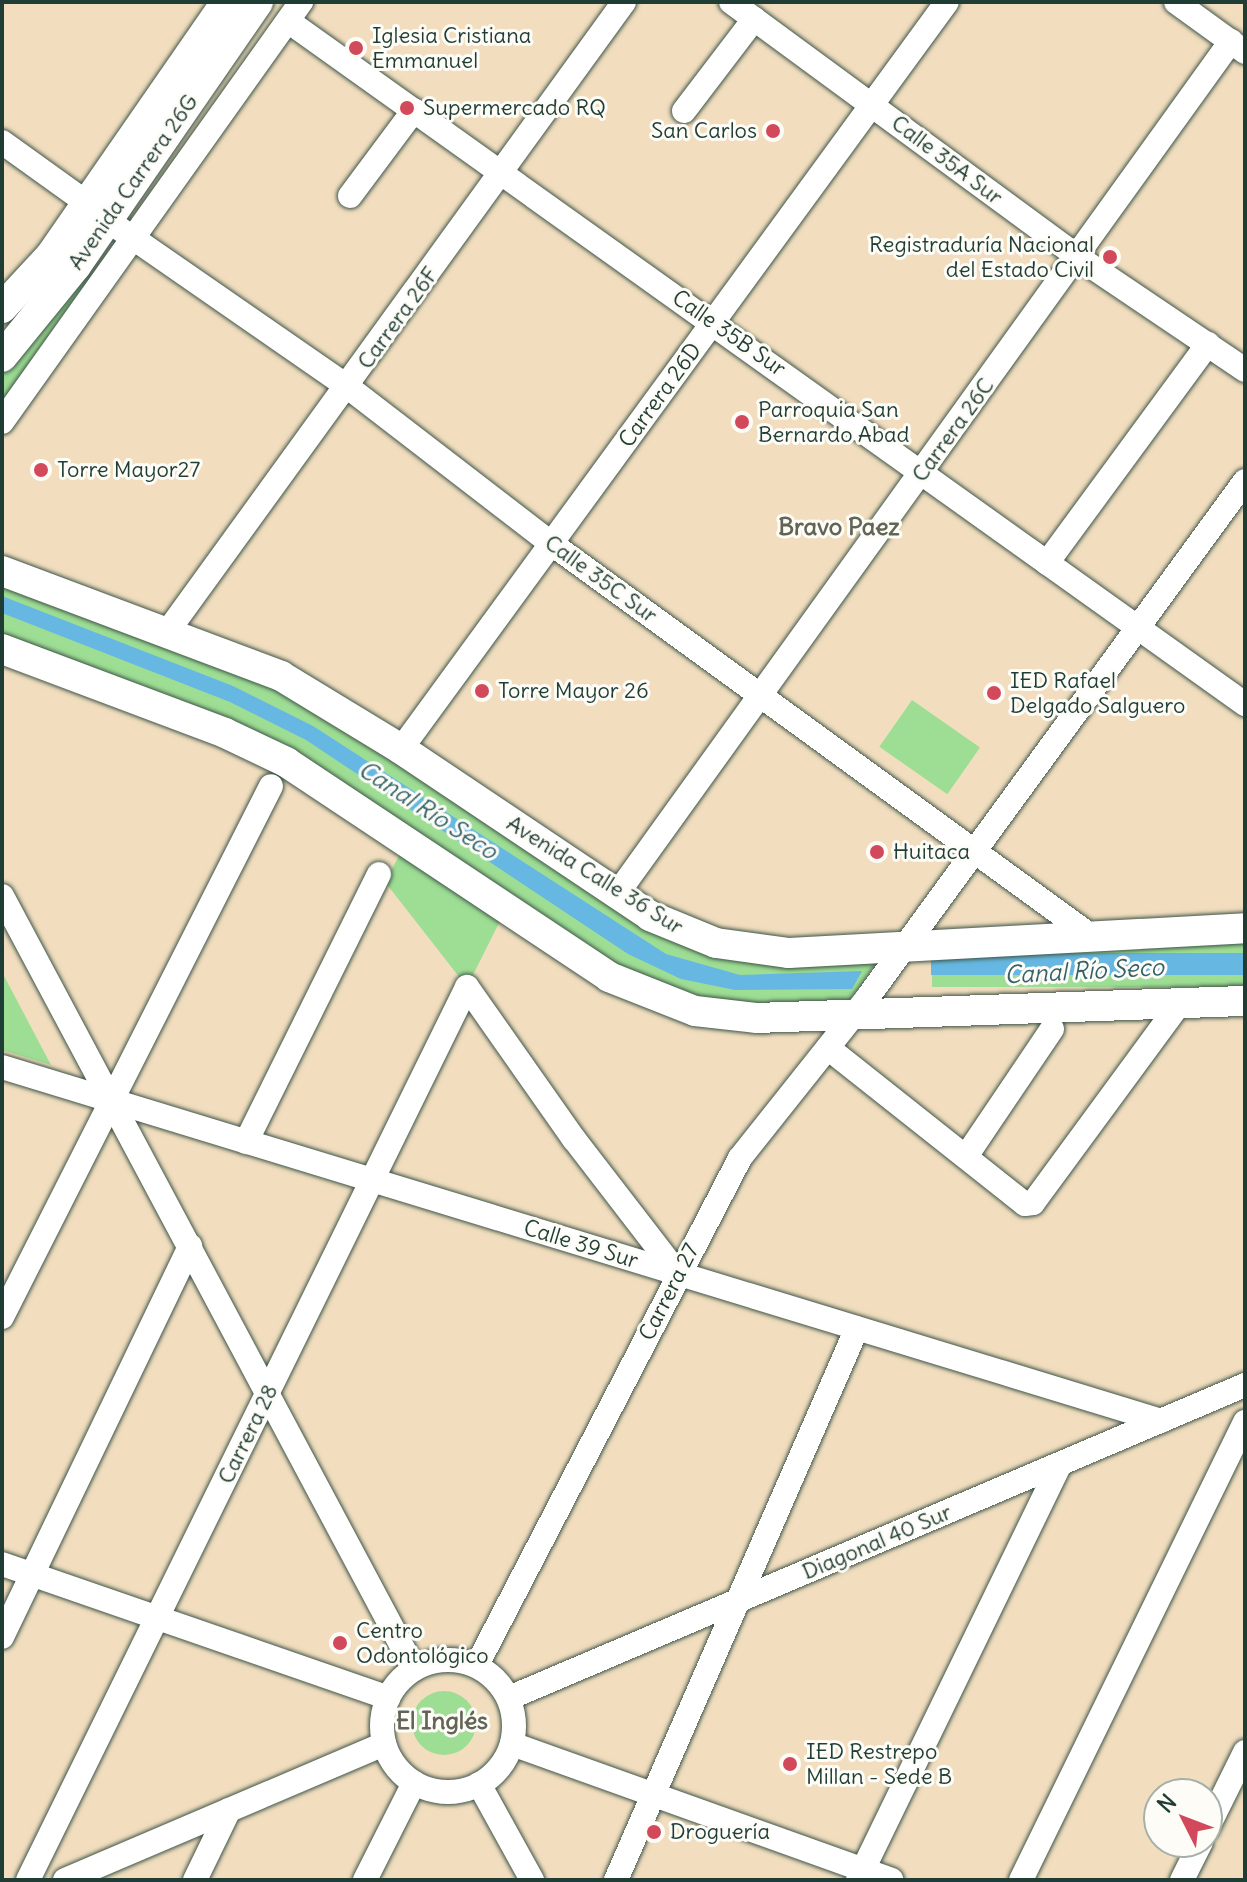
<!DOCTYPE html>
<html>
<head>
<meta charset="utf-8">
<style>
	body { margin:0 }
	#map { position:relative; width:1247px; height:1882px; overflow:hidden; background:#f2debf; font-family:Delius,sans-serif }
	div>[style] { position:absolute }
	.green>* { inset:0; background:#9ede94; transform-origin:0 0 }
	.round { border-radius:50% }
	.water>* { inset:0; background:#66b8e2; transform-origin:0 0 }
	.roads { filter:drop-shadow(0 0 2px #3f5549) drop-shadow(0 0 2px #3f5549) }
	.minor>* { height:24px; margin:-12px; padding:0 12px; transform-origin:12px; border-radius:12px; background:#fff }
	.minor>.ring { margin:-12px; padding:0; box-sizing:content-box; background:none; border:24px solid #fff; border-radius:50% }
	.major>* { height:30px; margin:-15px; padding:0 15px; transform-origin:15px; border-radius:15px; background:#fff }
	.dots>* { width:22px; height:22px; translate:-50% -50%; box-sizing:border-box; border:4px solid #fdfcf7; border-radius:50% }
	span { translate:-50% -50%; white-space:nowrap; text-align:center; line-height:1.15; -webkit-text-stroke:6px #fdfcf7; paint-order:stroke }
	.poi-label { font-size:22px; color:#1f3d34 }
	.left { translate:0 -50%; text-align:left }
	.right { translate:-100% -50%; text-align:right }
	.street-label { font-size:22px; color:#1f3d34 }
	.neighbourhood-label { font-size:24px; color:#626456; font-weight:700 }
	.water-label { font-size:24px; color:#346268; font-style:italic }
	.frame { position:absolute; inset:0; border:4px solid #1f3d34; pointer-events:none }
	.north { position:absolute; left:1143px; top:1778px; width:80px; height:80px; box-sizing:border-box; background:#fdfcf7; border:2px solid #a4b0a9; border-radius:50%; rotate:312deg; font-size:22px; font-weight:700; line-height:32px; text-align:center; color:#1f3d34 }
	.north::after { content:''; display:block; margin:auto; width:28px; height:36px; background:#d1495b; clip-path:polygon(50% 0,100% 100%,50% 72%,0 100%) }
</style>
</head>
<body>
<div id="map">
	<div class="green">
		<div style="clip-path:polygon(90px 273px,96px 279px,2px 413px,2px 375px)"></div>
		<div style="clip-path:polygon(2px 583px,243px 672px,305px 703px,616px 911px,878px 959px,850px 1003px,743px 1008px,679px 998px,593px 953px,356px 797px,2px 636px)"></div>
		<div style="left:912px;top:700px;width:83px;height:57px;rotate:35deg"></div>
		<div style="clip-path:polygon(400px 854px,500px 921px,467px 987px,385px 882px)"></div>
		<div style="left:1245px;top:943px;width:44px;height:313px;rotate:90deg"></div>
		<div style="clip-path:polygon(2px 972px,51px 1065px,2px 1050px)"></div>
		<div class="round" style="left:412px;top:1691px;width:64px;height:64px"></div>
	</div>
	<div class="water">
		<div style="clip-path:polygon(2px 596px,233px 686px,313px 726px,666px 954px,740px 975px,862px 971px,852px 989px,735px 990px,681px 979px,628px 954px,306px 740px,230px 702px,2px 613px)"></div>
		<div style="left:1245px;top:953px;width:22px;height:314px;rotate:90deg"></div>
	</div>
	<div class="roads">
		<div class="minor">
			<div style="left:731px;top:2px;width:432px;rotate:36.3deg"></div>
			<div style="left:1079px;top:258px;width:200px;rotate:34deg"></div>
			<div style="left:1176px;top:2px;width:85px;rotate:35.9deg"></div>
			<div style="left:288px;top:21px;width:1176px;rotate:35.52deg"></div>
			<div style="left:684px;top:111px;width:116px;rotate:-52.7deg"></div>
			<div style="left:2px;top:142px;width:105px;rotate:35.7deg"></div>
			<div style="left:350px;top:196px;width:107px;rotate:-53.3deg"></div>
			<div style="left:107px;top:220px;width:293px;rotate:34.7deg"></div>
			<div style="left:348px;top:387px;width:257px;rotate:37.6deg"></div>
			<div style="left:552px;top:544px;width:671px;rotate:36.03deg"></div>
			<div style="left:2px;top:422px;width:516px;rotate:-54.55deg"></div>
			<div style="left:1047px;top:563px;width:272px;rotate:-53.7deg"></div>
			<div style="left:168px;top:631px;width:777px;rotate:-54.06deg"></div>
			<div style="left:401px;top:749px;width:925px;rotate:-53.84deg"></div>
			<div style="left:617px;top:894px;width:1051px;rotate:-54.25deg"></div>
			<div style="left:2px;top:896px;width:876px;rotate:61.94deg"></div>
			<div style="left:828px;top:1048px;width:251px;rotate:38.4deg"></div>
			<div style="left:1025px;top:1204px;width:8px;rotate:-7deg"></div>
			<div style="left:1033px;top:1203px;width:248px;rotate:-53.7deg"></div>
			<div style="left:2px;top:1067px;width:1212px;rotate:16.98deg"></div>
			<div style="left:246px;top:1142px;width:299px;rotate:-63.6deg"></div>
			<div style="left:967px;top:1155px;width:152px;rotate:-56deg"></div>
			<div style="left:2px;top:1317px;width:595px;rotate:-63.13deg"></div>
			<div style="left:2px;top:1564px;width:409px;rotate:19.1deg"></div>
			<div style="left:2px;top:1637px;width:434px;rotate:-64.3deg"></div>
			<div class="ring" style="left:382px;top:1660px;width:108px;height:108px"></div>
			<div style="left:477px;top:1665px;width:571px;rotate:-62.58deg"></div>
			<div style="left:740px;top:1158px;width:206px;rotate:-51.5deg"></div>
			<div style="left:868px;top:997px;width:639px;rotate:-53.85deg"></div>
			<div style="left:509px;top:1698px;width:800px;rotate:-23.04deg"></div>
			<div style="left:512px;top:1744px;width:403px;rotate:19.7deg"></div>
			<div style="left:479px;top:1784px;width:110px;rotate:61.1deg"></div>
			<div style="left:1207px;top:1829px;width:86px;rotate:-63.7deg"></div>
			<div style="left:28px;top:1880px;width:995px;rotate:-63.82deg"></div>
			<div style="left:467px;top:987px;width:186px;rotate:54.9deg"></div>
			<div style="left:574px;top:1139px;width:170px;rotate:52.4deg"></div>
			<div style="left:65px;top:1880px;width:347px;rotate:-23.1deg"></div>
			<div style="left:195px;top:1880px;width:78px;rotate:-64.1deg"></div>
			<div style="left:365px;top:1880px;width:109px;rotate:-63.2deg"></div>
			<div style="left:616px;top:1880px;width:602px;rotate:-66.41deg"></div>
			<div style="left:858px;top:1880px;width:462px;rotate:-64.1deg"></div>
			<div style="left:1021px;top:1880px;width:510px;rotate:-63.94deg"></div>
			<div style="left:1182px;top:1880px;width:42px;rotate:-63.4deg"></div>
		</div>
		<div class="major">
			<div style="left:2px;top:308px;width:72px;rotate:-47.2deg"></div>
			<div style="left:51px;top:255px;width:308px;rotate:-55.3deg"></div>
			<div style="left:2px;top:357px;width:117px;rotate:-50.9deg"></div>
			<div style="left:76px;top:266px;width:321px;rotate:-55.4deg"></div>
			<div style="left:2px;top:571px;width:298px;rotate:20.6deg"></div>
			<div style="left:281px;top:676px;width:140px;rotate:31.3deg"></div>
			<div style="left:401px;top:749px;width:300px;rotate:33.8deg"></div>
			<div style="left:650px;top:916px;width:71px;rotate:22.2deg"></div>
			<div style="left:716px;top:943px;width:74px;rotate:7.8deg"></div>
			<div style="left:789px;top:953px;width:457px;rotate:-3.1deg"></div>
			<div style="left:2px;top:649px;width:238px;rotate:20.6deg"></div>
			<div style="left:225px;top:733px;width:68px;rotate:25.4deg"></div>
			<div style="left:286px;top:762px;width:388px;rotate:33.6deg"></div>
			<div style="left:609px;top:977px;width:92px;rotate:21.6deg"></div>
			<div style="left:695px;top:1011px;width:61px;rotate:6.5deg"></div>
			<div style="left:756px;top:1018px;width:489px;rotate:-2deg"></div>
		</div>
	</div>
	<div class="dots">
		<div style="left:356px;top:48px;background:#d1495b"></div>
		<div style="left:407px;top:108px;background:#d1495b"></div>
		<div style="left:773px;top:131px;background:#d1495b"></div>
		<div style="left:1110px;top:257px;background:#d1495b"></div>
		<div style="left:742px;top:422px;background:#d1495b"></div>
		<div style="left:41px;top:470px;background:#d1495b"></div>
		<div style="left:482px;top:691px;background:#d1495b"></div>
		<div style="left:994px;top:693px;background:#d1495b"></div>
		<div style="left:877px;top:852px;background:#d1495b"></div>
		<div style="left:340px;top:1643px;background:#d1495b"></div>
		<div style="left:790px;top:1764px;background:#d1495b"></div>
		<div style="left:654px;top:1832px;background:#d1495b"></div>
	</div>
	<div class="poi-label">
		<span class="left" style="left:372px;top:48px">Iglesia Cristiana<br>Emmanuel</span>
		<span class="left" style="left:423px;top:108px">Supermercado RQ</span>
		<span class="right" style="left:757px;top:131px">San Carlos</span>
		<span class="right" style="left:1094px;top:257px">Registraduría Nacional<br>del Estado Civil</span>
		<span class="left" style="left:758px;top:422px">Parroquia San<br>Bernardo Abad</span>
		<span class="left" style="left:57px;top:470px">Torre Mayor27</span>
		<span class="left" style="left:1010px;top:693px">IED Rafael<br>Delgado Salguero</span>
		<span class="left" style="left:498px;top:691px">Torre Mayor 26</span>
		<span class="left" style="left:893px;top:852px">Huitaca</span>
		<span class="left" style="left:356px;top:1643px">Centro<br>Odontológico</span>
		<span class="left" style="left:806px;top:1764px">IED Restrepo<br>Millan - Sede B</span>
		<span class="left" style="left:670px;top:1832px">Droguería</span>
	</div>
	<div class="street-label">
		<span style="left:947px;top:160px;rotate:37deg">Calle 35A Sur</span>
		<span style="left:133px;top:182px;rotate:-55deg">Avenida Carrera 26G</span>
		<span style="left:398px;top:318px;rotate:-54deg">Carrera 26F</span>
		<span style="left:729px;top:333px;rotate:35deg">Calle 35B Sur</span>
		<span style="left:660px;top:395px;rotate:-54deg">Carrera 26D</span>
		<span style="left:953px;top:430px;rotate:-54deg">Carrera 26C</span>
		<span style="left:601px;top:579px;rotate:36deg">Calle 35C Sur</span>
		<span style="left:595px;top:875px;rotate:32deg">Avenida Calle 36 Sur</span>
		<span style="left:581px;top:1244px;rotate:17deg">Calle 39 Sur</span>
		<span style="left:669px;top:1292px;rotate:-63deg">Carrera 27</span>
		<span style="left:248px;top:1434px;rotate:-64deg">Carrera 28</span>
		<span style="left:877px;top:1542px;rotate:-23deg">Diagonal 40 Sur</span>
	</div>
	<div class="neighbourhood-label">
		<span style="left:839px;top:527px">Bravo Paez</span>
		<span style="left:442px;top:1721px">El Inglés</span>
	</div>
	<div class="water-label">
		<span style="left:428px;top:810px;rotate:33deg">Canal Río Seco</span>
		<span style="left:1084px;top:971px;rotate:-3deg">Canal Río Seco</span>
	</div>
	<div class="frame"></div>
	<div class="north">N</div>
</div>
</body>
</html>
